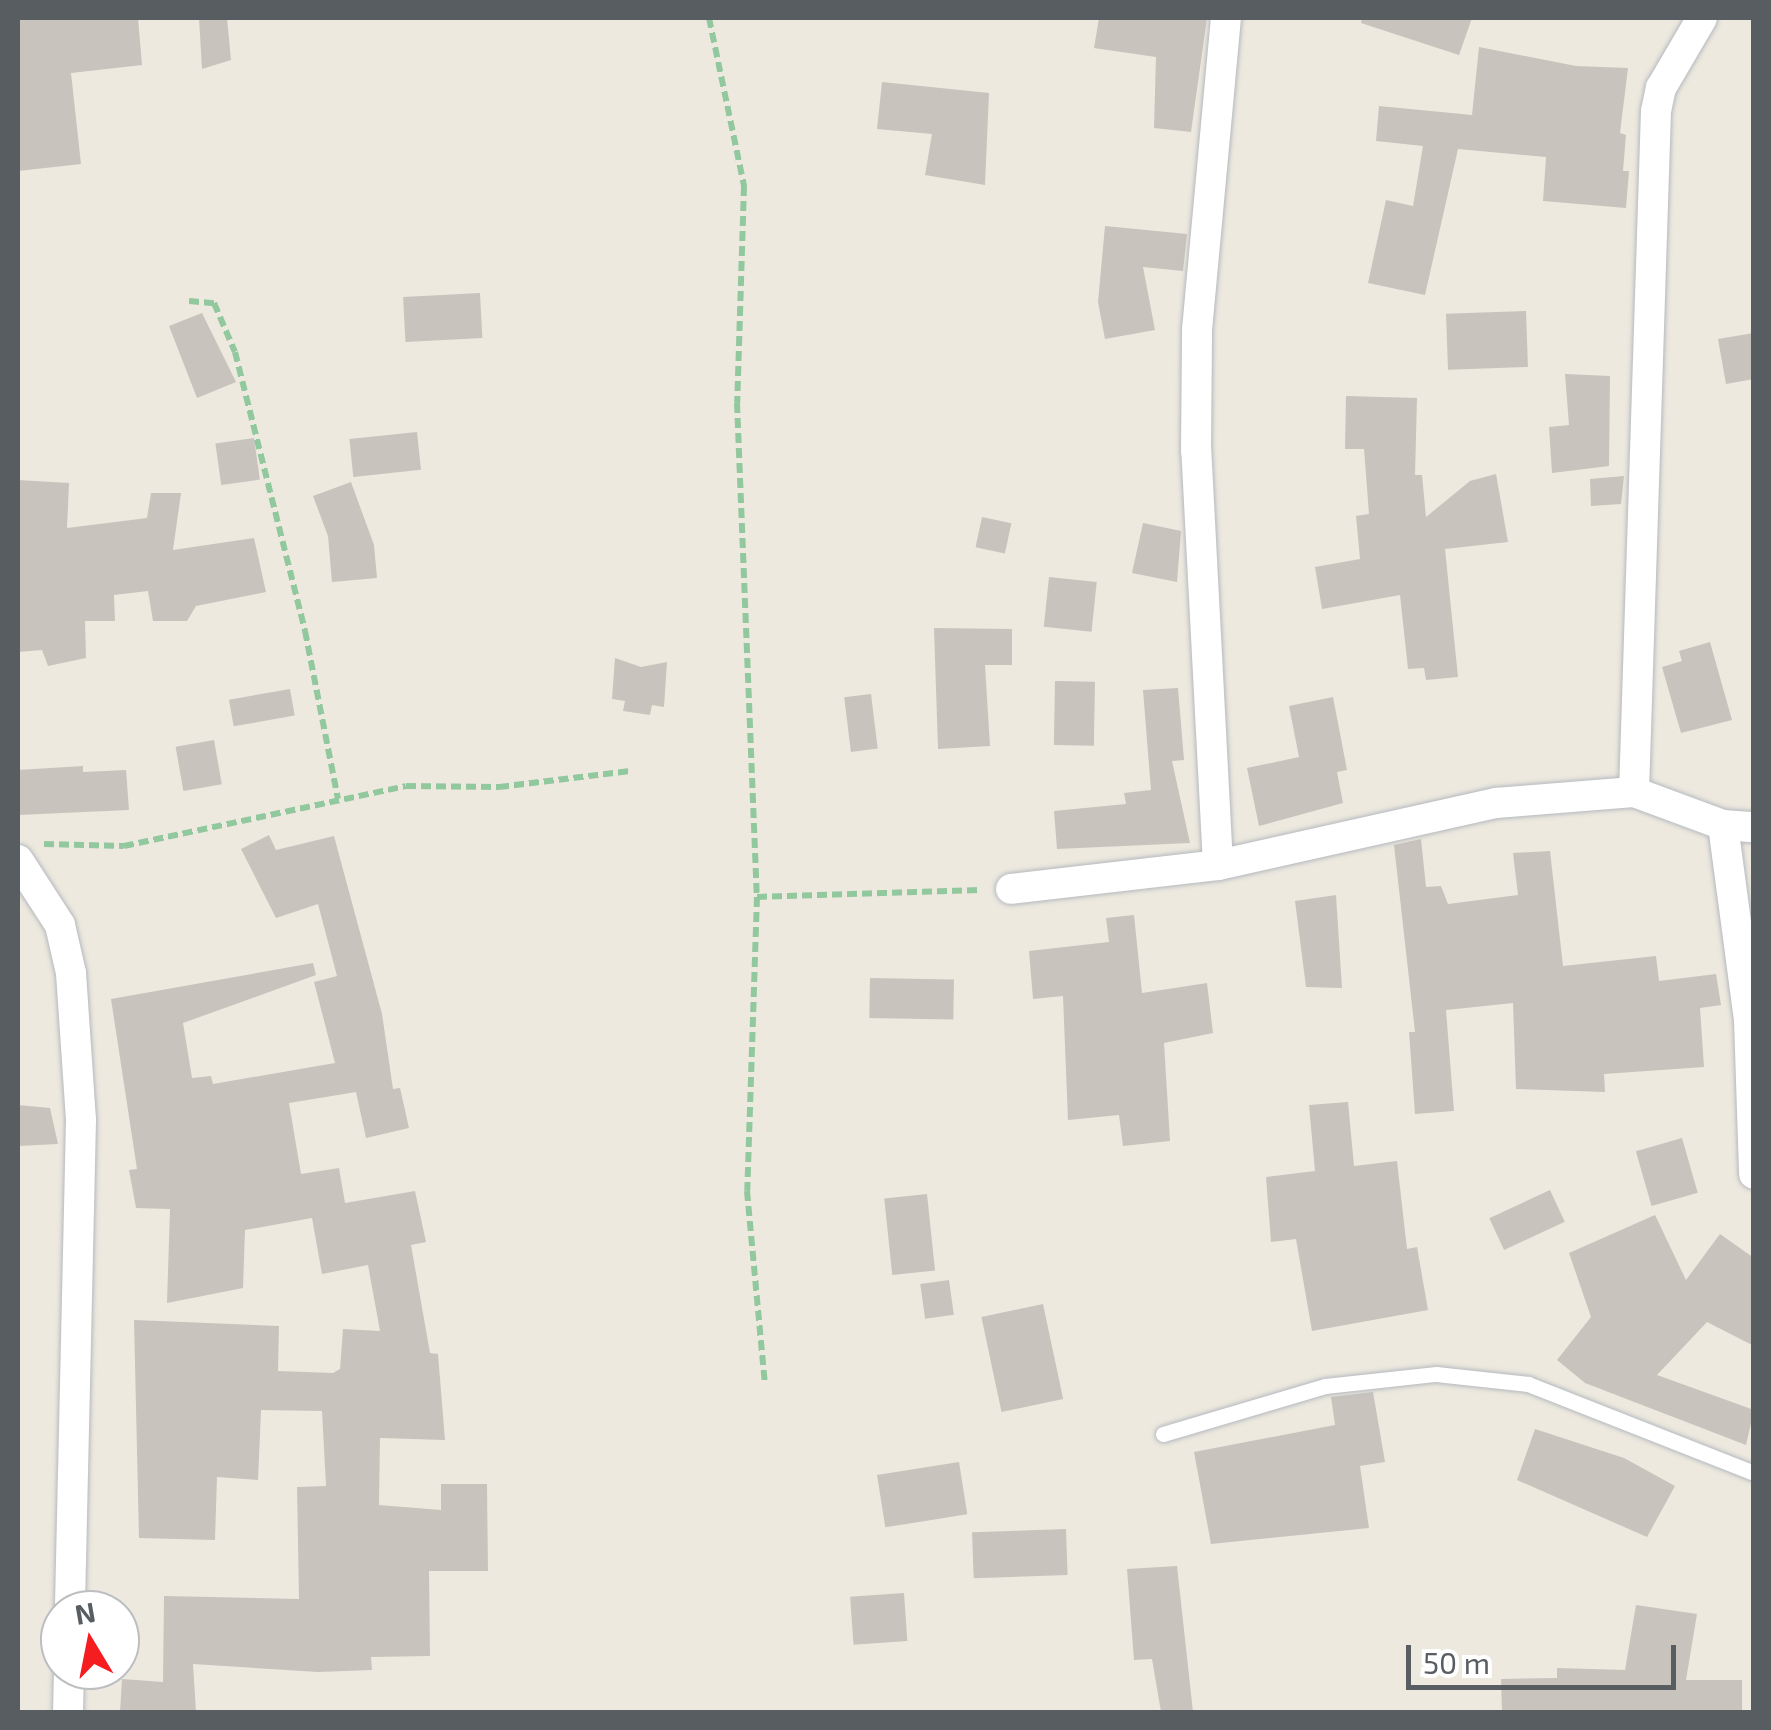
<!DOCTYPE html>
<html>
<head>
<meta charset="utf-8">
<style>
	body { margin:0 }
	#map { position:relative; width:1771px; height:1730px; overflow:hidden; background:#ede9df; font-family:"Exo 2",sans-serif }
	div>[style] { position:absolute }
	.building>* { inset:0; background:#c8c3bd; transform-origin:0 0 }
	.path>* { height:6px; margin-top:-3px; transform-origin:0; background:repeating-linear-gradient(90deg,#92c89d 0 10px,transparent 0 15px) }
	.roads { filter:drop-shadow(0 0 2px #b5b9be) drop-shadow(0 0 2px #b5b9be) }
	.service>* { height:15px; margin:-7.5px; padding:0 7.5px; transform-origin:7.5px; border-radius:7.5px; background:#fff }
	.minor>* { height:30px; margin:-15px; padding:0 15px; transform-origin:15px; border-radius:15px; background:#fff }
	span { translate:-50% -50%; white-space:nowrap; text-align:center; line-height:1.15; -webkit-text-stroke:8px #fff; paint-order:stroke }
	.frame { position:absolute; inset:0; border:20px solid #585d62; pointer-events:none }
	.north { position:absolute; left:40px; top:1590px; width:100px; height:100px; box-sizing:border-box; background:#fff; border:2px solid #bcbec0; border-radius:50%; rotate:350deg; font-size:28px; font-weight:700; line-height:40px; text-align:center; color:#585d62 }
	.north::after { content:''; display:block; margin:auto; width:35px; height:45px; background:#f51d1f; clip-path:polygon(50% 0,100% 100%,50% 72%,0 100%) }
	.scale { position:absolute; left:1406px; top:1645px; width:270px; height:45px; box-sizing:border-box; border:5px solid #585d62; border-top:0; padding-left:12px; font-size:30px; line-height:35px; white-space:nowrap; color:#585d62; -webkit-text-stroke:8px #fff; paint-order:stroke }
</style>
</head>
<body>
<div id="map">
	<div class="building">
		<div style="clip-path:polygon(18px 18px,138px 18px,142px 65px,71px 73px,81px 164px,18px 171px)"></div>
		<div style="clip-path:polygon(199px 18px,227px 18px,231px 60px,202px 69px)"></div>
		<div style="clip-path:polygon(1099px 18px,1207px 18px,1191px 132px,1154px 128px,1156px 57px,1094px 48px)"></div>
		<div style="clip-path:polygon(1362px 18px,1472px 18px,1459px 55px,1361px 23px)"></div>
		<div style="clip-path:polygon(1479px 47px,1576px 66px,1628px 68px,1620px 133px,1626px 135px,1623px 171px,1629px 171px,1626px 208px,1543px 201px,1546px 157px,1458px 149px,1425px 295px,1368px 283px,1386px 200px,1413px 206px,1423px 146px,1376px 141px,1379px 106px,1472px 115px)"></div>
		<div style="clip-path:polygon(882px 82px,989px 93px,985px 185px,925px 175px,932px 134px,877px 129px)"></div>
		<div style="clip-path:polygon(1105px 226px,1187px 234px,1183px 271px,1143px 267px,1155px 330px,1105px 339px,1098px 302px)"></div>
		<div style="left:480px;top:293px;width:45px;height:77px;rotate:87deg"></div>
		<div style="left:1526px;top:311px;width:56px;height:80px;rotate:88deg"></div>
		<div style="clip-path:polygon(202px 313px,236px 382px,197px 398px,169px 326px)"></div>
		<div style="clip-path:polygon(1754px 333px,1754px 379px,1726px 384px,1718px 339px)"></div>
		<div style="clip-path:polygon(1565px 374px,1610px 376px,1609px 466px,1552px 473px,1549px 427px,1569px 425px)"></div>
		<div style="clip-path:polygon(1346px 396px,1417px 398px,1415px 475px,1422px 475px,1426px 517px,1470px 481px,1496px 474px,1508px 542px,1445px 549px,1458px 677px,1426px 680px,1424px 668px,1408px 669px,1400px 595px,1322px 609px,1315px 567px,1360px 559px,1356px 516px,1369px 514px,1364px 449px,1345px 449px)"></div>
		<div style="left:417px;top:432px;width:38px;height:68px;rotate:84deg"></div>
		<div style="left:254px;top:438px;width:42px;height:39px;rotate:82deg"></div>
		<div style="clip-path:polygon(1624px 476px,1621px 504px,1591px 506px,1590px 479px)"></div>
		<div style="clip-path:polygon(18px 480px,69px 483px,67px 528px,147px 518px,151px 493px,181px 493px,173px 550px,254px 538px,266px 592px,196px 606px,187px 621px,153px 621px,148px 591px,114px 595px,115px 621px,85px 621px,86px 658px,48px 666px,42px 650px,18px 652px)"></div>
		<div style="clip-path:polygon(351px 482px,374px 545px,377px 578px,332px 582px,328px 536px,313px 496px)"></div>
		<div style="left:982px;top:517px;width:30px;height:31px;rotate:12deg"></div>
		<div style="clip-path:polygon(1143px 523px,1181px 531px,1177px 582px,1132px 573px)"></div>
		<div style="left:1049px;top:577px;width:48px;height:50px;rotate:6deg"></div>
		<div style="clip-path:polygon(934px 628px,1012px 629px,1012px 665px,985px 665px,990px 746px,938px 749px)"></div>
		<div style="clip-path:polygon(1710px 642px,1732px 720px,1681px 733px,1662px 667px,1682px 661px,1679px 651px)"></div>
		<div style="clip-path:polygon(615px 658px,641px 667px,667px 662px,664px 707px,652px 705px,650px 715px,623px 711px,625px 701px,612px 699px)"></div>
		<div style="left:1055px;top:681px;width:40px;height:64px;rotate:1deg"></div>
		<div style="clip-path:polygon(1178px 688px,1184px 760px,1172px 761px,1190px 843px,1057px 849px,1054px 811px,1126px 804px,1124px 793px,1151px 790px,1143px 690px)"></div>
		<div style="left:290px;top:689px;width:27px;height:62px;rotate:80deg"></div>
		<div style="left:871px;top:694px;width:55px;height:27px;rotate:83deg"></div>
		<div style="clip-path:polygon(1333px 697px,1347px 770px,1337px 772px,1343px 803px,1259px 826px,1247px 768px,1299px 757px,1289px 706px)"></div>
		<div style="left:214px;top:740px;width:45px;height:39px;rotate:80deg"></div>
		<div style="clip-path:polygon(83px 766px,83px 772px,126px 770px,129px 810px,18px 815px,18px 770px)"></div>
		<div style="clip-path:polygon(269px 835px,276px 850px,334px 836px,382px 1014px,393px 1089px,400px 1088px,409px 1128px,366px 1138px,356px 1092px,289px 1103px,301px 1174px,339px 1168px,345px 1203px,415px 1191px,426px 1242px,411px 1245px,430px 1353px,438px 1354px,445px 1440px,380px 1438px,379px 1505px,441px 1510px,441px 1484px,487px 1484px,488px 1571px,429px 1571px,430px 1656px,371px 1657px,372px 1670px,318px 1672px,193px 1664px,196px 1712px,120px 1712px,122px 1679px,163px 1682px,164px 1596px,299px 1599px,297px 1487px,326px 1486px,322px 1411px,261px 1410px,258px 1480px,217px 1477px,215px 1540px,139px 1538px,134px 1320px,279px 1326px,278px 1371px,333px 1373px,340px 1369px,343px 1329px,380px 1331px,368px 1265px,322px 1274px,312px 1218px,245px 1230px,243px 1288px,167px 1303px,170px 1209px,136px 1208px,129px 1170px,137px 1169px,111px 999px,313px 963px,316px 975px,183px 1023px,192px 1078px,211px 1076px,213px 1084px,335px 1063px,314px 982px,337px 976px,318px 904px,276px 918px,241px 849px)"></div>
		<div style="clip-path:polygon(1421px 839px,1426px 887px,1441px 886px,1448px 904px,1518px 895px,1513px 853px,1550px 851px,1563px 966px,1656px 956px,1659px 981px,1716px 974px,1721px 1005px,1700px 1008px,1704px 1067px,1604px 1074px,1605px 1092px,1516px 1089px,1513px 1003px,1446px 1010px,1454px 1111px,1415px 1114px,1409px 1032px,1415px 1032px,1394px 845px)"></div>
		<div style="clip-path:polygon(1336px 895px,1342px 988px,1306px 987px,1295px 901px)"></div>
		<div style="clip-path:polygon(1134px 915px,1142px 993px,1207px 983px,1213px 1033px,1164px 1043px,1170px 1141px,1123px 1146px,1119px 1115px,1068px 1120px,1063px 996px,1033px 999px,1029px 951px,1109px 942px,1106px 918px)"></div>
		<div style="left:870px;top:978px;width:84px;height:40px;rotate:1deg"></div>
		<div style="clip-path:polygon(1348px 1102px,1354px 1166px,1397px 1161px,1407px 1249px,1417px 1247px,1428px 1310px,1312px 1331px,1296px 1239px,1271px 1242px,1266px 1177px,1315px 1171px,1309px 1105px)"></div>
		<div style="clip-path:polygon(18px 1105px,50px 1108px,58px 1144px,18px 1146px)"></div>
		<div style="left:1682px;top:1138px;width:57px;height:48px;rotate:74deg"></div>
		<div style="left:1550px;top:1190px;width:35px;height:67px;rotate:65deg"></div>
		<div style="left:927px;top:1194px;width:77px;height:43px;rotate:84deg"></div>
		<div style="clip-path:polygon(1655px 1215px,1686px 1280px,1720px 1234px,1754px 1258px,1754px 1346px,1707px 1322px,1657px 1375px,1754px 1410px,1746px 1445px,1585px 1383px,1557px 1360px,1591px 1317px,1569px 1253px)"></div>
		<div style="left:949px;top:1280px;width:35px;height:29px;rotate:82deg"></div>
		<div style="left:1043px;top:1304px;width:97px;height:63px;rotate:78deg"></div>
		<div style="clip-path:polygon(1373px 1392px,1385px 1462px,1360px 1466px,1369px 1528px,1211px 1544px,1194px 1452px,1335px 1425px,1331px 1397px)"></div>
		<div style="clip-path:polygon(1535px 1429px,1624px 1458px,1675px 1486px,1647px 1537px,1517px 1480px)"></div>
		<div style="left:959px;top:1462px;width:53px;height:83px;rotate:81deg"></div>
		<div style="left:1066px;top:1529px;width:46px;height:94px;rotate:88deg"></div>
		<div style="clip-path:polygon(1177px 1566px,1193px 1712px,1161px 1712px,1152px 1659px,1134px 1660px,1127px 1569px)"></div>
		<div style="left:904px;top:1593px;width:48px;height:54px;rotate:86deg"></div>
		<div style="clip-path:polygon(1636px 1605px,1697px 1614px,1686px 1680px,1742px 1680px,1742px 1712px,1502px 1712px,1501px 1679px,1557px 1678px,1557px 1668px,1625px 1670px)"></div>
	</div>
	<div class="path">
		<div style="left:709px;top:18px;width:172px;rotate:78.2deg"></div>
		<div style="left:744px;top:186px;width:217px;rotate:91.8deg"></div>
		<div style="left:737px;top:403px;width:494px;rotate:87.7deg"></div>
		<div style="left:757px;top:897px;width:294px;rotate:91.9deg"></div>
		<div style="left:747px;top:1191px;width:194px;rotate:84.7deg"></div>
		<div style="left:189px;top:301px;width:25px;rotate:5deg"></div>
		<div style="left:214px;top:303px;width:53px;rotate:66.8deg"></div>
		<div style="left:235px;top:352px;width:288px;rotate:75.9deg"></div>
		<div style="left:305px;top:631px;width:171px;rotate:78.9deg"></div>
		<div style="left:44px;top:844px;width:80px;rotate:1.4deg"></div>
		<div style="left:124px;top:846px;width:288px;rotate:-12deg"></div>
		<div style="left:406px;top:786px;width:93px;rotate:0.6deg"></div>
		<div style="left:499px;top:787px;width:132px;rotate:-7deg"></div>
		<div style="left:757px;top:897px;width:223px;rotate:-1.8deg"></div>
	</div>
	<div class="roads">
		<div class="service">
			<div style="left:1163px;top:1434px;width:169px;rotate:-16.5deg"></div>
			<div style="left:1325px;top:1386px;width:112px;rotate:-6.2deg"></div>
			<div style="left:1436px;top:1374px;width:93px;rotate:6.2deg"></div>
			<div style="left:1528px;top:1384px;width:243px;rotate:21.5deg"></div>
		</div>
		<div class="minor">
			<div style="left:1634px;top:792px;width:681px;rotate:-88.15deg"></div>
			<div style="left:1656px;top:111px;width:24px;rotate:-78deg"></div>
			<div style="left:1661px;top:88px;width:81px;rotate:-59.6deg"></div>
			<div style="left:1723px;top:825px;width:197px;rotate:82.4deg"></div>
			<div style="left:1749px;top:1020px;width:154px;rotate:88.1deg"></div>
			<div style="left:18px;top:860px;width:77px;rotate:57.1deg"></div>
			<div style="left:60px;top:925px;width:49px;rotate:77.1deg"></div>
			<div style="left:71px;top:973px;width:147px;rotate:86.1deg"></div>
			<div style="left:81px;top:1120px;width:490px;rotate:91.3deg"></div>
			<div style="left:1218px;top:865px;width:415px;rotate:-93deg"></div>
			<div style="left:1196px;top:451px;width:121px;rotate:-89.5deg"></div>
			<div style="left:1197px;top:330px;width:313px;rotate:-84.7deg"></div>
			<div style="left:1011px;top:889px;width:208px;rotate:-6.6deg"></div>
			<div style="left:1218px;top:865px;width:285px;rotate:-12.6deg"></div>
			<div style="left:1496px;top:803px;width:138px;rotate:-4.6deg"></div>
			<div style="left:1634px;top:792px;width:95px;rotate:20.3deg"></div>
			<div style="left:1723px;top:825px;width:31px;rotate:4deg"></div>
			<div style="left:68px;top:1712px;width:42px;rotate:-88.6deg"></div>
		</div>
	</div>
	<div class="frame"></div>
	<div class="north">N</div>
	<div class="scale">50 m</div>
</div>
</body>
</html>
